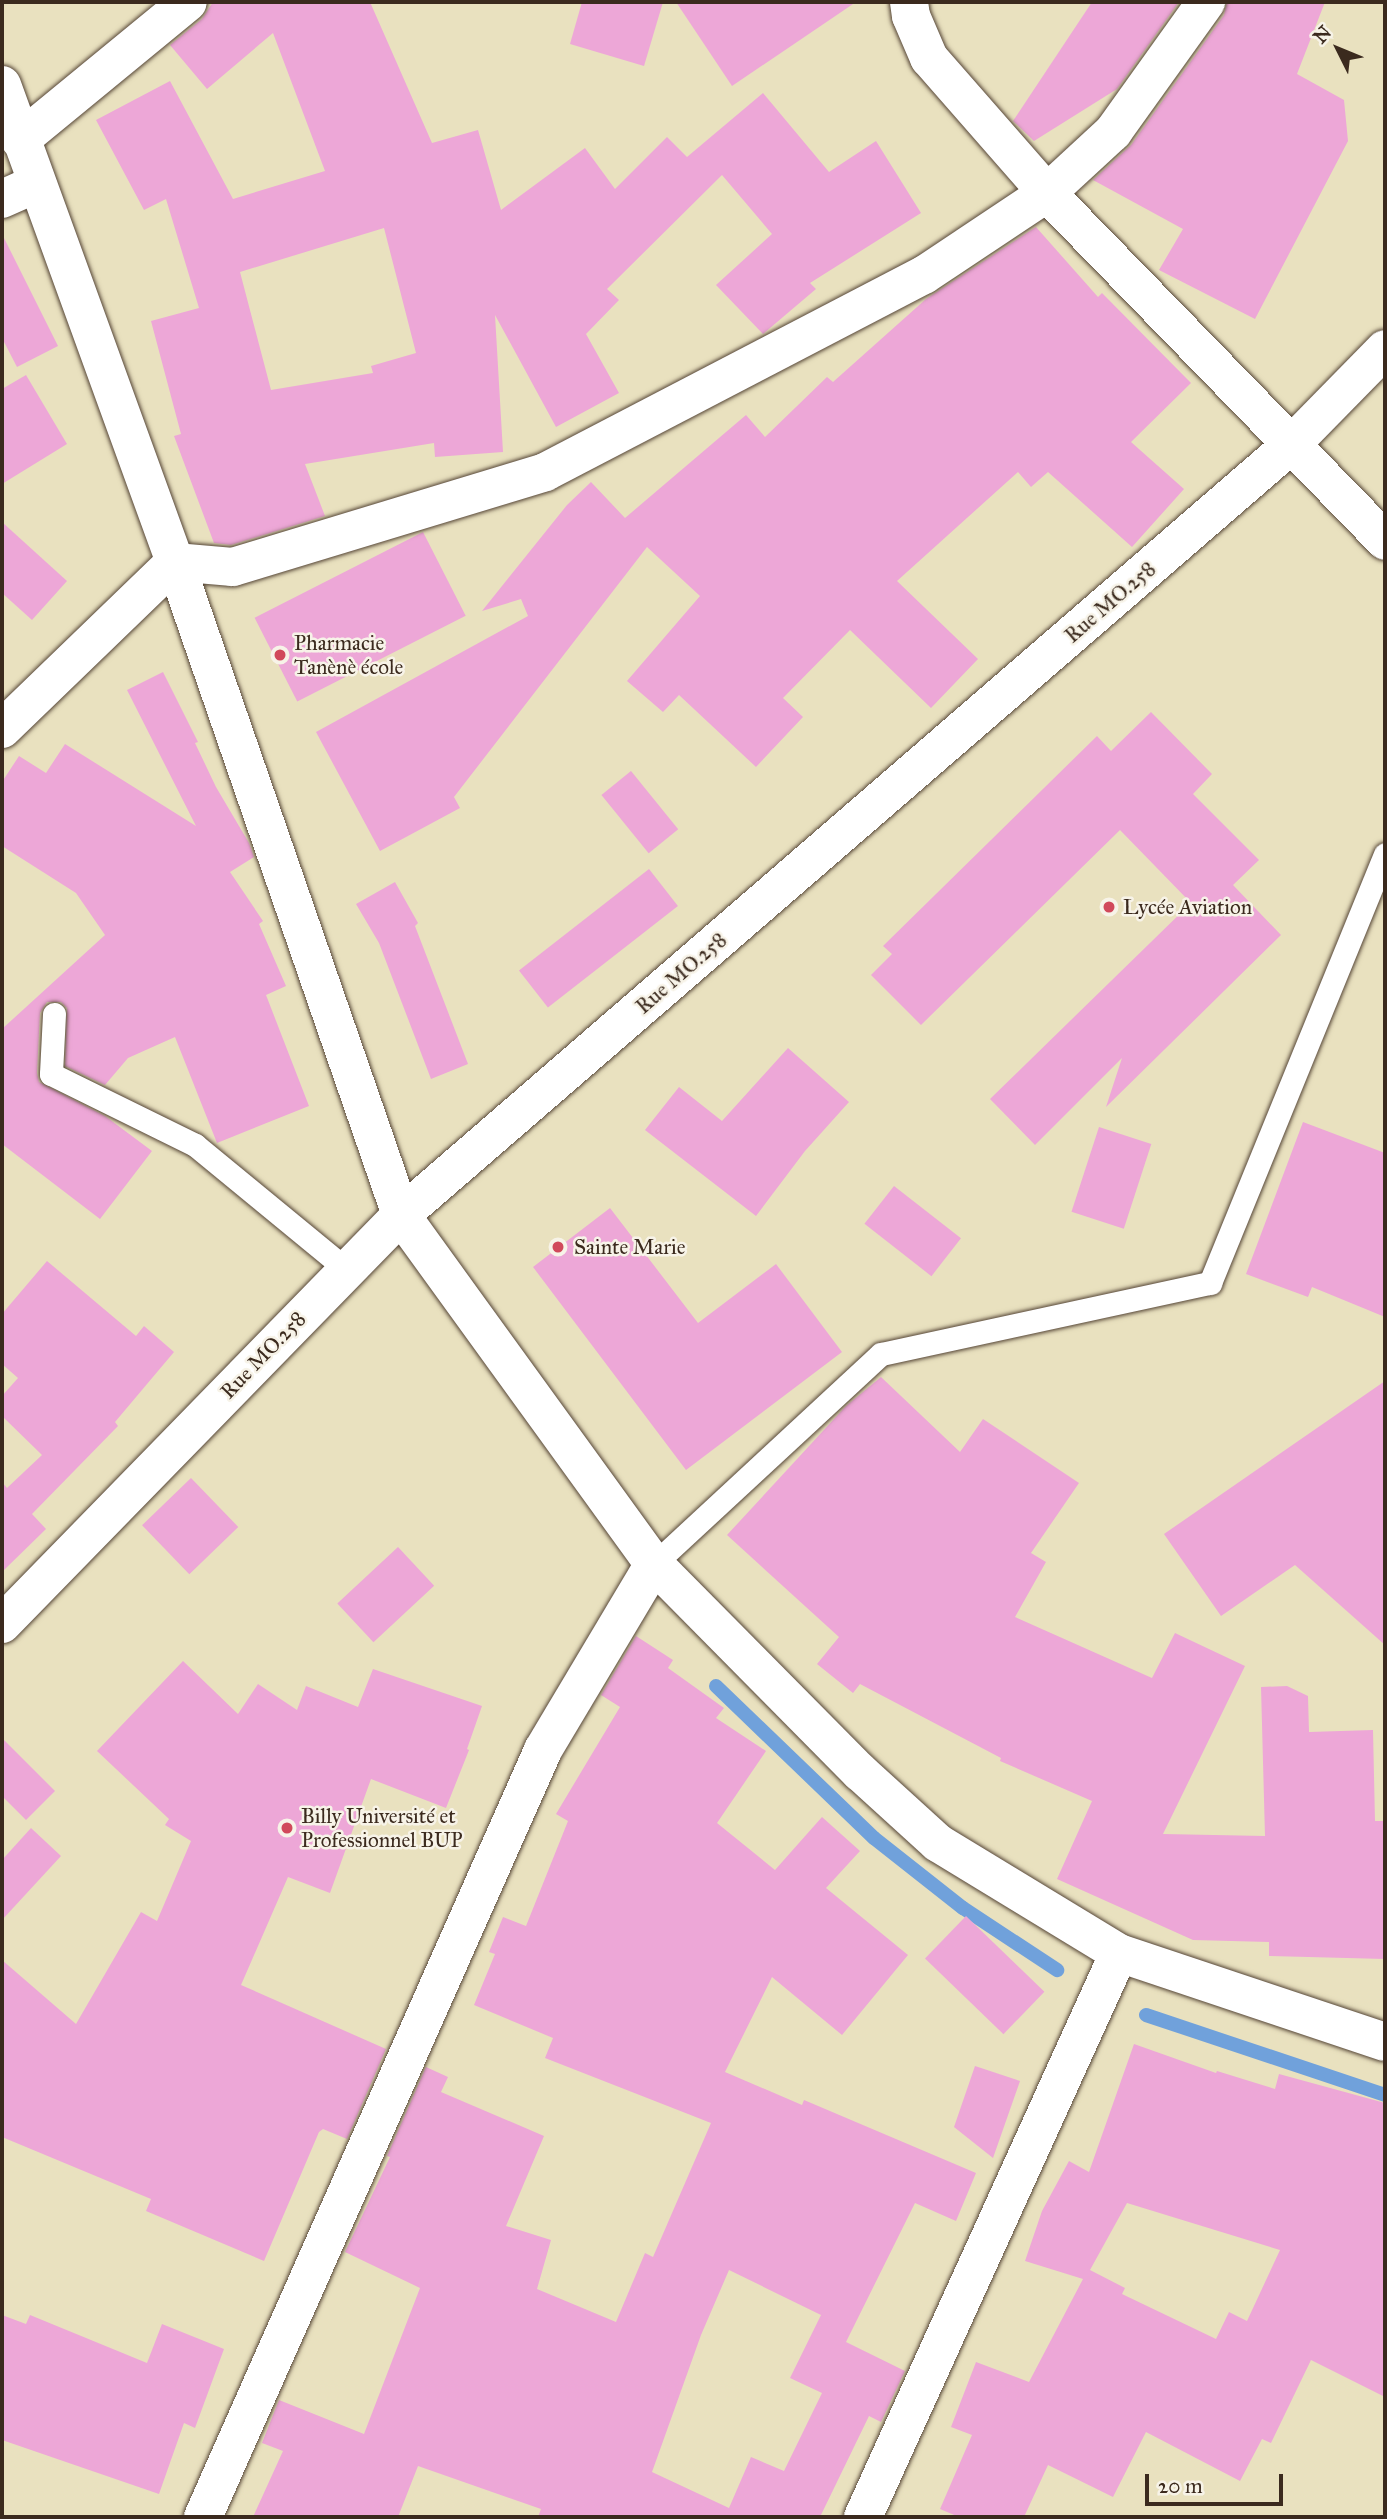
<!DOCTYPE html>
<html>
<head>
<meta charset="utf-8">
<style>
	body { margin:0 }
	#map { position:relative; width:1387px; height:2519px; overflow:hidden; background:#e9e1bf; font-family:"IM FELL Great Primer",serif }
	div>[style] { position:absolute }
	.stream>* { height:14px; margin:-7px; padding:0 7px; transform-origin:7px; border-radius:7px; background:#70a1db }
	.building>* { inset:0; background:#eda7d7; transform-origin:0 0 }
	.roads { filter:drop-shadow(0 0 2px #554536) drop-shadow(0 0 2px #554536) }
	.service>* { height:23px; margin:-11.5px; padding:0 11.5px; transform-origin:11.5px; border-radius:11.5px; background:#fff }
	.minor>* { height:38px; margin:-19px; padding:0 19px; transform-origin:19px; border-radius:19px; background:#fff }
	.dots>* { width:19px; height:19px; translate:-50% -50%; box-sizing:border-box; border:4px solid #f7f3e8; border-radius:50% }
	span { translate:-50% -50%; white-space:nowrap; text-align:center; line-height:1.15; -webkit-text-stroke:5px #f7f3e8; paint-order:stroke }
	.street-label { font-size:21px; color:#3b2a1e }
	.poi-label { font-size:21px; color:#3b2a1e }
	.left { translate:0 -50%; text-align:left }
	.frame { position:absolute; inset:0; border:4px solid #3b2a1e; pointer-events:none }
	.north { position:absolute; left:1303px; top:14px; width:70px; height:70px; -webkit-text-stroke:5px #f7f3e8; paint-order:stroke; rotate:313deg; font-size:19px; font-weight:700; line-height:28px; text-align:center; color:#3b2a1e }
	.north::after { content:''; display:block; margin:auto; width:24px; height:32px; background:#3b2a1e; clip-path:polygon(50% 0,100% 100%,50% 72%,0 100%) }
	.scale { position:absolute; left:1145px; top:2474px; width:138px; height:32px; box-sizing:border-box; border:4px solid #3b2a1e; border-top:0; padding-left:9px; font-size:21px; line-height:24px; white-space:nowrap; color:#3b2a1e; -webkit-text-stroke:5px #f7f3e8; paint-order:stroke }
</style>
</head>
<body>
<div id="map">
	<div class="stream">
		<div style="left:716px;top:1686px;width:219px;rotate:43.9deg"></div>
		<div style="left:874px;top:1838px;width:113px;rotate:38.2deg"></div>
		<div style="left:963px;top:1908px;width:113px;rotate:33.4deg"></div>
		<div style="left:1146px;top:2015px;width:252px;rotate:18.5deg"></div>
	</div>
	<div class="building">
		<div style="clip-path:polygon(evenodd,213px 2px,370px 2px,432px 143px,478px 130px,501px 210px,585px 148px,615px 189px,667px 137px,687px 157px,763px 93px,829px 172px,876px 141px,921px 213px,810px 283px,816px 289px,763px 334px,716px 285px,772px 234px,722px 175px,607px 289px,619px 300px,586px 334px,619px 393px,556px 427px,495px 315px,503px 452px,435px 457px,434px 443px,305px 464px,325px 516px,231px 545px,214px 543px,174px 436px,181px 434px,151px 321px,199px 308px,166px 199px,144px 210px,96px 120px,170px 81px,233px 199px,325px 171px,273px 33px,207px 89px,170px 45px,202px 19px,213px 2px,384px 228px,416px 353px,371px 366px,373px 373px,271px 390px,240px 272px,384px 228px)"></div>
		<div style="clip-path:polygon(582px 2px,663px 2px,644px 66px,570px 44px)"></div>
		<div style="clip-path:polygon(676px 2px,856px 2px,732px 86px)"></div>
		<div style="clip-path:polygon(1092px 2px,1179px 2px,1117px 89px,1034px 141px,1013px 121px)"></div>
		<div style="clip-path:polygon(1227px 2px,1325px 2px,1297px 74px,1344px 100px,1348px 141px,1255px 319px,1159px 270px,1183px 229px,1093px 180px,1131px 145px,1224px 15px)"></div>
		<div style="clip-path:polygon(1036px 227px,1098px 297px,1102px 293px,1191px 383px,1131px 442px,1184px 489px,1132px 547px,1048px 472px,1031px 487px,1018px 472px,897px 581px,978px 659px,931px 708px,850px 630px,783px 698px,803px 717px,756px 767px,679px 695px,663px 712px,627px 681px,700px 596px,647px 547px,454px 797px,460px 808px,380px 851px,316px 732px,528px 616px,521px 599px,482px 611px,567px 505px,591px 482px,625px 518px,746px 415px,765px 437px,827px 377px,833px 382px,926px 299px)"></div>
		<div style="clip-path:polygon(2px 234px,58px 346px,17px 367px,2px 338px)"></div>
		<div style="clip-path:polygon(26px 375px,67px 444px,2px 484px,2px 389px)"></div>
		<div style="clip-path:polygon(2px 522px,67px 581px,32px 620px,2px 593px)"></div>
		<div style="left:423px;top:532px;width:94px;height:189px;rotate:63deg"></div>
		<div style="clip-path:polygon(163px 672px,198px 742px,195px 743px,216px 787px,249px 843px,254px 857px,230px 872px,263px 921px,259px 924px,286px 986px,266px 995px,309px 1106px,217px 1143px,175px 1037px,128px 1058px,105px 1085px,65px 1066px,67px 1008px,61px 1002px,47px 1002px,40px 1013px,37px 1073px,39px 1082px,105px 1116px,152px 1151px,100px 1219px,2px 1144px,2px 1029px,105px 935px,76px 893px,2px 846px,2px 782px,19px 756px,46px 773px,65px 744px,196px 826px,127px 690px)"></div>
		<div style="clip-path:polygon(1151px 712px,1212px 774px,1193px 794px,1259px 860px,1233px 885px,1281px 935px,1106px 1107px,1122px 1058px,1035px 1145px,990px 1099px,1191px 903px,1120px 830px,921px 1025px,871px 975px,892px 954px,883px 946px,1097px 736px,1111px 751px)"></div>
		<div style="left:631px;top:771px;width:75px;height:38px;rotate:51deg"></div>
		<div style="left:649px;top:869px;width:47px;height:165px;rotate:52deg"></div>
		<div style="clip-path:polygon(395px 882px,418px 923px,415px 926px,468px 1064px,431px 1079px,379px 943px,356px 904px)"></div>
		<div style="clip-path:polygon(788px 1048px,849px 1102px,805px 1151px,756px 1216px,645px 1130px,679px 1087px,722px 1121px)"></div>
		<div style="clip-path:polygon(1303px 1122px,1385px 1153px,1385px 1317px,1312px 1287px,1308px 1297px,1246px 1274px)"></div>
		<div style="left:1099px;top:1127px;width:55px;height:89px;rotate:18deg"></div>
		<div style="left:894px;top:1186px;width:85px;height:48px;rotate:38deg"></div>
		<div style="clip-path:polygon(610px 1208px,698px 1323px,776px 1264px,842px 1352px,686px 1470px,533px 1267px)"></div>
		<div style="clip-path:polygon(47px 1261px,136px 1336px,144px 1326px,174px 1352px,115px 1422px,118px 1426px,32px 1514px,46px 1529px,2px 1572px,2px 1482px,7px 1488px,42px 1455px,2px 1416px,2px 1396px,18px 1378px,2px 1364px,2px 1314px)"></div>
		<div style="clip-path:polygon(881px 1377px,960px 1452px,983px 1419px,1079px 1483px,1031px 1553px,1046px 1562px,1015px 1617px,1152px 1678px,1175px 1633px,1245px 1666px,1163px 1834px,1265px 1836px,1261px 1687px,1287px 1686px,1308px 1696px,1309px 1732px,1373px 1730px,1375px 1821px,1385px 1821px,1385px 1959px,1269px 1956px,1269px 1942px,1193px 1940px,1057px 1879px,1092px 1801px,1000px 1761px,1001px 1758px,860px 1684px,853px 1693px,817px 1664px,839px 1637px,727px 1535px,846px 1406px)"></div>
		<div style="clip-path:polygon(1385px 1381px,1385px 1645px,1295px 1565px,1221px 1616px,1164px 1534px)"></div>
		<div style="left:191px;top:1478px;width:68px;height:68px;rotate:46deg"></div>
		<div style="left:398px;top:1547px;width:53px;height:83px;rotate:47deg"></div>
		<div style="clip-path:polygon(evenodd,636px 1636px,673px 1660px,668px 1668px,724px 1708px,716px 1718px,766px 1751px,717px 1823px,775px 1870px,822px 1817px,860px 1851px,826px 1888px,908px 1955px,842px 2035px,772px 1977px,725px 2072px,802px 2105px,804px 2100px,976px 2173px,956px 2221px,915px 2203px,846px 2342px,905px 2371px,881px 2422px,869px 2416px,820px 2517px,538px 2517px,541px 2509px,418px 2466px,398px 2517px,253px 2517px,283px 2451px,262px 2443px,279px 2400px,364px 2434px,420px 2288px,345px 2252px,390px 2157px,387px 2156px,426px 2067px,448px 2077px,441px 2092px,544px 2136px,506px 2226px,551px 2240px,537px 2289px,616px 2322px,645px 2253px,653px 2257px,711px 2123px,545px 2058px,553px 2038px,474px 2005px,495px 1954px,489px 1952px,503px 1917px,526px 1926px,568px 1821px,556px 1814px,620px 1707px,601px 1695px,636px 1636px,729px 2270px,821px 2315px,790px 2378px,822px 2393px,784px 2471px,751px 2457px,729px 2508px,652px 2472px,701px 2335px,729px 2270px)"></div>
		<div style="clip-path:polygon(183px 1661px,238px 1714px,258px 1684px,297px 1710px,306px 1686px,358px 1707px,373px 1669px,482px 1706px,467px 1749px,469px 1750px,446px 1808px,371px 1779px,330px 1893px,288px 1877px,241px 1985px,386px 2049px,347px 2139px,323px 2129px,319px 2132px,264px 2261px,146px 2211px,151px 2199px,2px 2137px,2px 1960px,76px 2024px,141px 1912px,157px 1921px,191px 1841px,165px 1825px,169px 1819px,97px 1751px)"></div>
		<div style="clip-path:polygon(2px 1738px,55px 1791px,26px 1820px,2px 1796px)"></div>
		<div style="clip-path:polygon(31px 1828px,61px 1856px,2px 1920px,2px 1860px)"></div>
		<div style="left:966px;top:1916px;width:109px;height:59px;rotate:44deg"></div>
		<div style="clip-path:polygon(evenodd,1134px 2044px,1216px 2073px,1217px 2071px,1275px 2089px,1279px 2074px,1385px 2103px,1385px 2397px,1311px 2360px,1271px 2443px,1262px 2439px,1240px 2481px,1146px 2432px,1113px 2497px,1048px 2465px,1024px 2517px,959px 2517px,940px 2509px,972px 2435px,951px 2427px,976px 2362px,1029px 2382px,1083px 2279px,1025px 2261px,1042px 2211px,1069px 2161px,1089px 2172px,1134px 2044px,1127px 2203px,1280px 2250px,1247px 2321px,1229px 2312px,1216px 2339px,1122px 2294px,1125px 2288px,1090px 2270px,1127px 2203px)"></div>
		<div style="clip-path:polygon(975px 2066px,1020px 2081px,993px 2158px,954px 2127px)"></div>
		<div style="clip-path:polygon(2px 2315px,26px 2324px,30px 2315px,147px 2363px,162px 2324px,224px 2349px,195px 2428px,184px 2423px,159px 2494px,2px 2440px)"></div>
	</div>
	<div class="roads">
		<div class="service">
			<div style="left:54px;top:1014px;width:60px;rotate:92.9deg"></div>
			<div style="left:51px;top:1074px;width:161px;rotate:26.2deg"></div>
			<div style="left:195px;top:1145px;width:195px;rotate:39.4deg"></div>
			<div style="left:654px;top:1564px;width:309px;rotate:-42.8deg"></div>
			<div style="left:881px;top:1354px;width:337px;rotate:-12.2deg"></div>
			<div style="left:1210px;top:1283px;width:463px;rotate:-67.8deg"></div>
		</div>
		<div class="minor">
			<div style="left:909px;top:2px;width:14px;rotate:82deg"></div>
			<div style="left:911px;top:16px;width:46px;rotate:66.8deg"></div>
			<div style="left:929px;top:58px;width:179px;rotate:48.8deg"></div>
			<div style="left:1047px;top:193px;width:485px;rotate:45.8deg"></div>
			<div style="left:2px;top:85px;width:507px;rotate:70.07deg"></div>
			<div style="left:175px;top:562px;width:691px;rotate:70.91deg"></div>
			<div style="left:401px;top:1215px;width:431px;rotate:54.1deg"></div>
			<div style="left:654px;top:1564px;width:293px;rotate:45.3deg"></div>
			<div style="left:860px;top:1772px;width:105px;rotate:42.3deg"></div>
			<div style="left:938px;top:1843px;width:212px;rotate:31.3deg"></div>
			<div style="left:1119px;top:1953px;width:280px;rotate:18.5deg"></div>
			<div style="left:20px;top:140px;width:217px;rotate:-39.4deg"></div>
			<div style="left:2px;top:199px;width:37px;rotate:-24deg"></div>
			<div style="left:2px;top:729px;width:240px;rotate:-44deg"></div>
			<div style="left:175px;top:562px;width:58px;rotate:4.9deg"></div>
			<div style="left:233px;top:567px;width:326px;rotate:-16.9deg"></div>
			<div style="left:545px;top:472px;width:427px;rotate:-27.5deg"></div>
			<div style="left:924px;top:275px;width:148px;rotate:-33.7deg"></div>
			<div style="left:1047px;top:193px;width:90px;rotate:-42.7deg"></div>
			<div style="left:1113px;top:132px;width:160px;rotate:-54.4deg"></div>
			<div style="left:2px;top:1624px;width:571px;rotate:-45.71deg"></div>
			<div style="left:401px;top:1215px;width:1177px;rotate:-40.87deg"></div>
			<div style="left:1291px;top:445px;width:134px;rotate:-45.6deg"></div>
			<div style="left:203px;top:2517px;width:839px;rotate:-66.09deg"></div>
			<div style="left:543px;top:1750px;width:217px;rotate:-59.2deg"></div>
			<div style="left:863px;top:2517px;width:619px;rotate:-65.59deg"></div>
		</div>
	</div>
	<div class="dots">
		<div style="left:280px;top:655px;background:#d1495b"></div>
		<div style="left:1109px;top:907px;background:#d1495b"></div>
		<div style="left:558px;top:1247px;background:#d1495b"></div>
		<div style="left:287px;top:1828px;background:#d1495b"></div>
	</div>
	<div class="street-label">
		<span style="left:1110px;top:602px;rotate:-41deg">Rue MO.258</span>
		<span style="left:681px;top:973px;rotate:-41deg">Rue MO.258</span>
		<span style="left:263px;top:1355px;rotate:-46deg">Rue MO.258</span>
	</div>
	<div class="poi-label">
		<span class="left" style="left:294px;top:655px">Pharmacie<br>Tanènè école</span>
		<span class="left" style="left:1123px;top:907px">Lycée Aviation</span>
		<span class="left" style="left:574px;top:1247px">Sainte Marie</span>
		<span class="left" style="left:301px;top:1828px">Billy Université et<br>Professionnel BUP</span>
	</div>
	<div class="frame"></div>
	<div class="north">N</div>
	<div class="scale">20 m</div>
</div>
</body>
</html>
